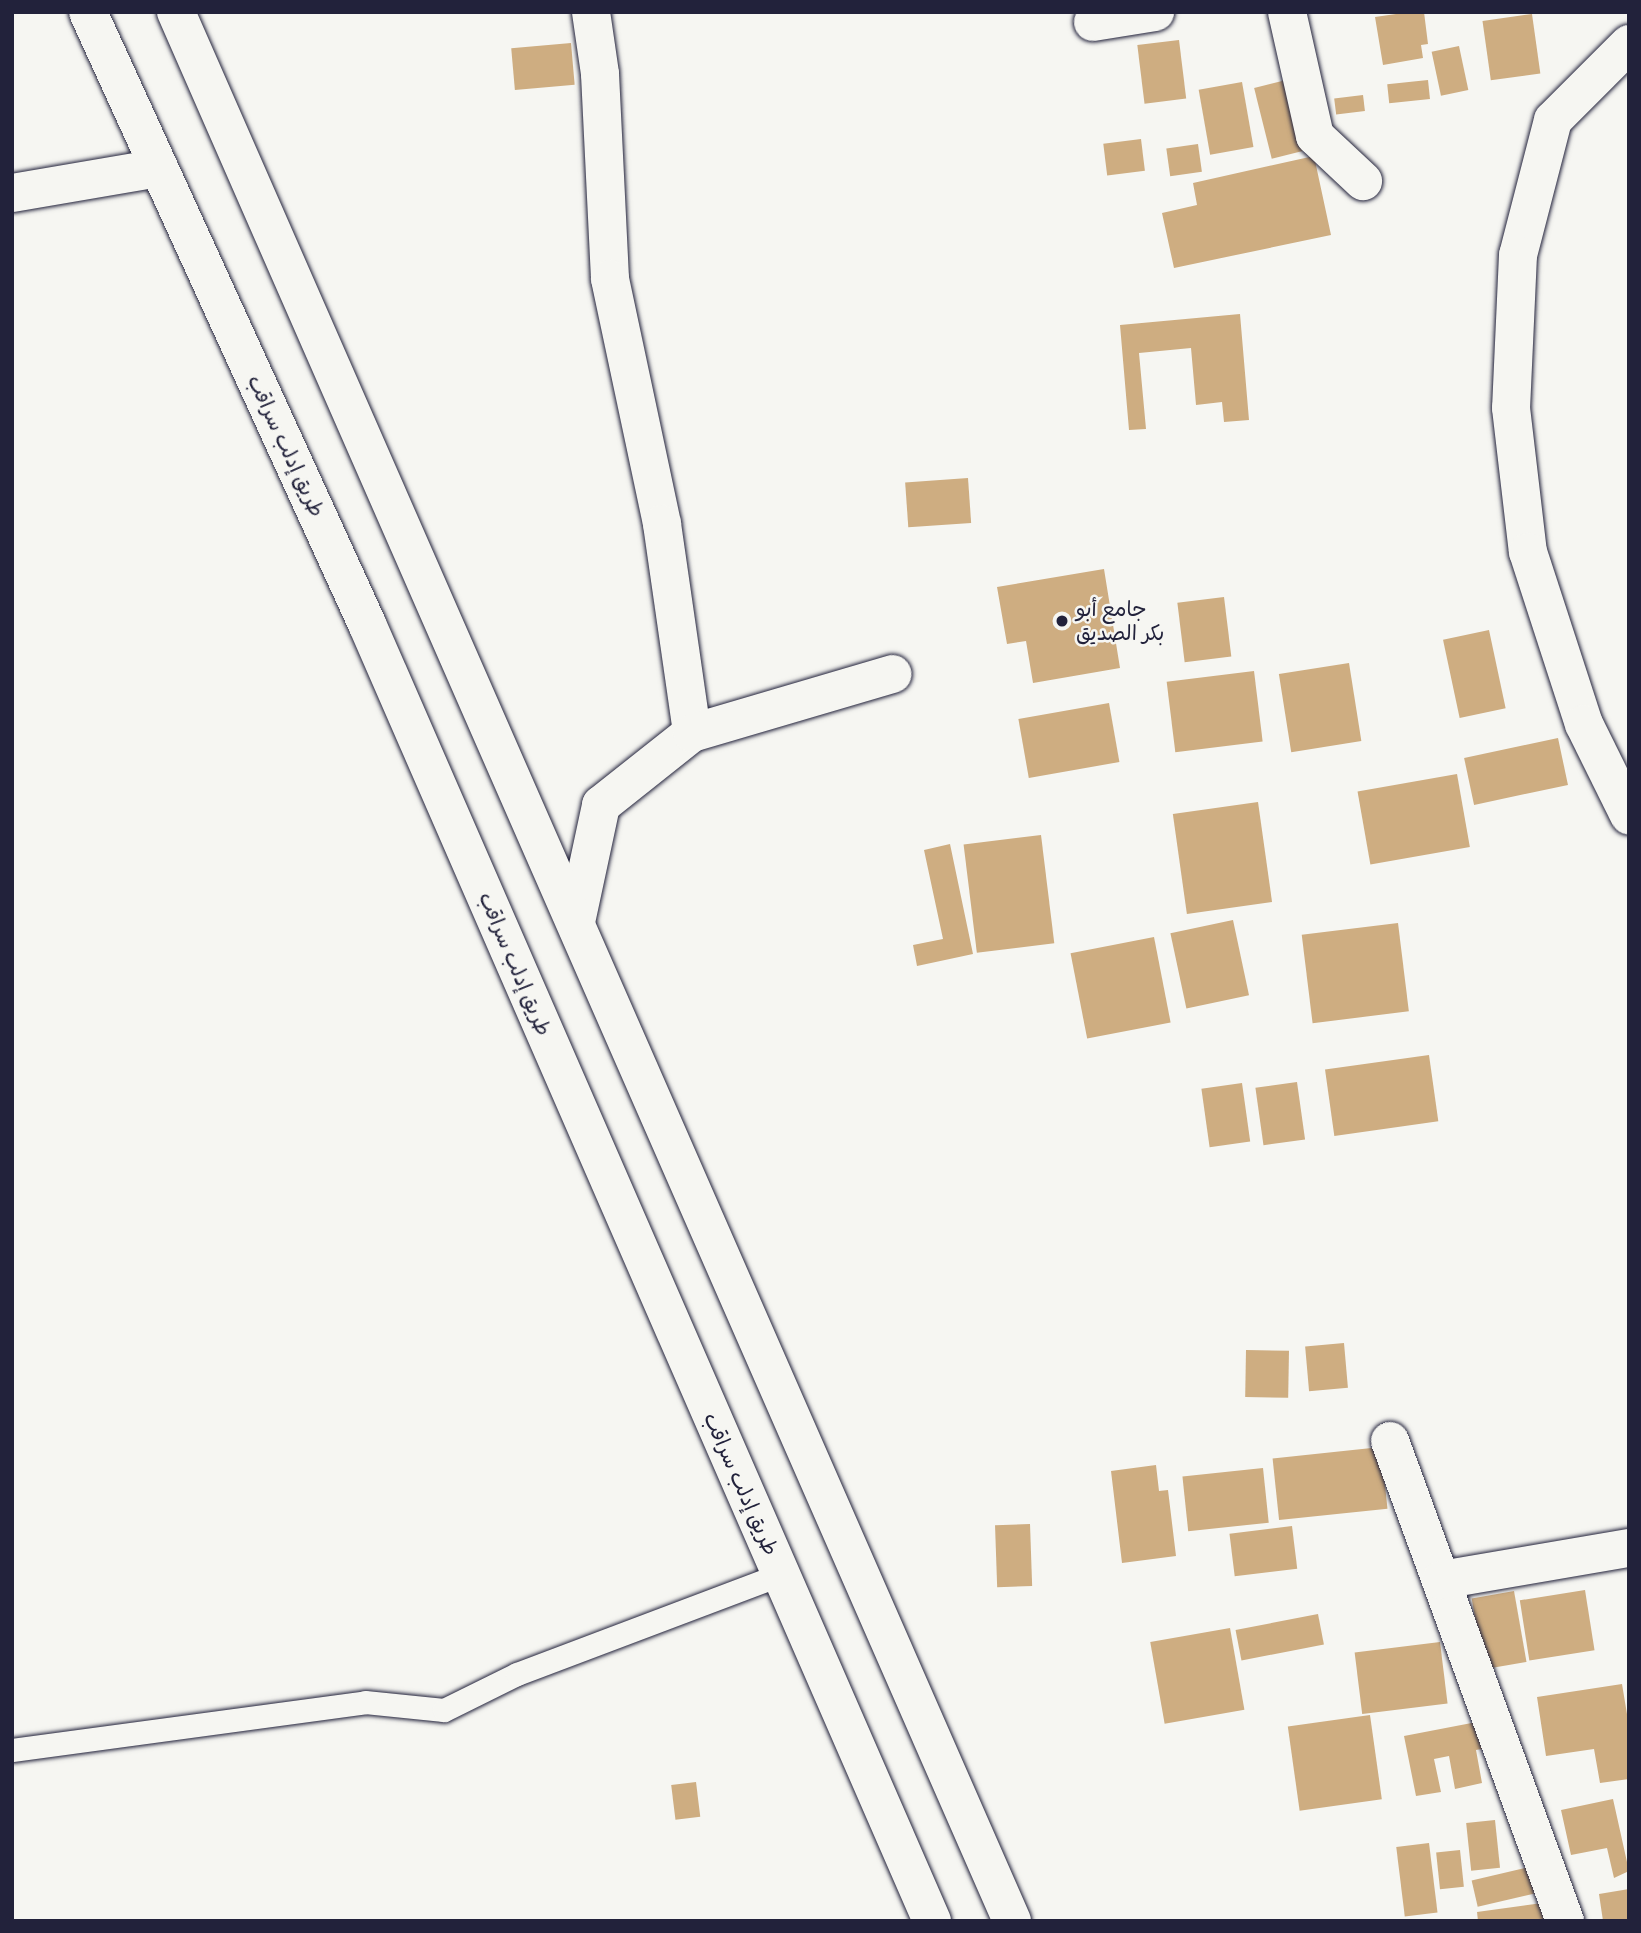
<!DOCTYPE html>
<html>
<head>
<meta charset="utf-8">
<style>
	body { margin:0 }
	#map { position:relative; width:1641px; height:1933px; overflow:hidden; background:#f6f6f2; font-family:Delius,"Playpen Sans Arabic",sans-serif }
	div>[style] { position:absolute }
	.building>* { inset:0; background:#cead81; transform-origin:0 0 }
	.roads { filter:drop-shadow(0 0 2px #22223b) drop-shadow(0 0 2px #22223b) }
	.lane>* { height:23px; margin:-11.5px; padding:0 11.5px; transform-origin:11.5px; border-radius:11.5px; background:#f6f6f2 }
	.street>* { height:38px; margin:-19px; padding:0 19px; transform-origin:19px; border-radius:19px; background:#f6f6f2 }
	.highway>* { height:38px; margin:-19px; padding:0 19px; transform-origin:19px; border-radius:19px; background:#f6f6f2 }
	.dots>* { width:19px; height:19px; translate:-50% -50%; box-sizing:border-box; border:4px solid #f6f6f2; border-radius:50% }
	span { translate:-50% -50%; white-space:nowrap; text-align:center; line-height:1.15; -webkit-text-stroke:5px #f6f6f2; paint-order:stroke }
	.street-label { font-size:21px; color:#22223b }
	.poi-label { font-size:21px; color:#22223b }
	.left { translate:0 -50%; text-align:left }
	.frame { position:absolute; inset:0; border:14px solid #22223b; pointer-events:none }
</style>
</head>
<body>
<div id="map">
	<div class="building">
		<div style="clip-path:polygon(1410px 12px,1424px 12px,1428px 44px,1421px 45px,1423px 58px,1383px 65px,1375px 17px)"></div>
		<div style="left:1532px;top:14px;width:60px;height:50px;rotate:82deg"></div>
		<div style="left:1179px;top:40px;width:59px;height:42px;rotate:83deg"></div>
		<div style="left:571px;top:43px;width:42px;height:60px;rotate:85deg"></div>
		<div style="left:1459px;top:46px;width:45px;height:28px;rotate:78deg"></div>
		<div style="left:1290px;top:79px;width:73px;height:37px;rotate:76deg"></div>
		<div style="left:1428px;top:80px;width:19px;height:41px;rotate:84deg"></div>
		<div style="left:1242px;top:82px;width:66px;height:44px;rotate:80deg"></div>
		<div style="left:1363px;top:95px;width:16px;height:29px;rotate:83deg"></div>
		<div style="left:1141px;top:139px;width:32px;height:38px;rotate:83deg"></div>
		<div style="left:1198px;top:144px;width:28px;height:32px;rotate:82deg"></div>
		<div style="clip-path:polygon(1314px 156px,1331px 235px,1174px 268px,1162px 213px,1197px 205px,1193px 183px)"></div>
		<div style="clip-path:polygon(1240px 314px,1249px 420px,1224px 422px,1222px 402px,1196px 405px,1191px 348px,1139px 353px,1146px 429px,1129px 430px,1120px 325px)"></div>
		<div style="left:968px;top:478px;width:45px;height:63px;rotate:86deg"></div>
		<div style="clip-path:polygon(1104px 569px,1120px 668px,1033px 683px,1026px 641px,1007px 644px,997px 587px)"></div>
		<div style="left:1224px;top:597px;width:60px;height:47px;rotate:83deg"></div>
		<div style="left:1489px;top:630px;width:80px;height:47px;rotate:78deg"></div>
		<div style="left:1349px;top:663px;width:79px;height:71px;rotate:81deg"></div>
		<div style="left:1254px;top:671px;width:71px;height:88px;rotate:83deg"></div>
		<div style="left:1109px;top:703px;width:60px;height:92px;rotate:80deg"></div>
		<div style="left:1558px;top:738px;width:48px;height:96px;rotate:78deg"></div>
		<div style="left:1457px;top:774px;width:74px;height:101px;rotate:80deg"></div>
		<div style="left:1258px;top:802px;width:101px;height:86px;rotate:82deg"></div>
		<div style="left:1041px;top:835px;width:109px;height:78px;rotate:83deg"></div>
		<div style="clip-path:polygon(950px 844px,973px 954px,917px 966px,913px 945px,943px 939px,924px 850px)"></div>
		<div style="left:1233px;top:920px;width:77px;height:64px;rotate:78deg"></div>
		<div style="left:1398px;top:923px;width:89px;height:97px;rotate:83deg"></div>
		<div style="left:1154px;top:937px;width:87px;height:85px;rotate:79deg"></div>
		<div style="left:1429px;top:1055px;width:67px;height:105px;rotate:82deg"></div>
		<div style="left:1297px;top:1082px;width:58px;height:42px;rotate:82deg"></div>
		<div style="left:1242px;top:1083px;width:59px;height:41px;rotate:82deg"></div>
		<div style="left:1344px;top:1343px;width:45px;height:39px;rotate:85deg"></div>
		<div style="left:1246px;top:1350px;width:43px;height:47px;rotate:1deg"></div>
		<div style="left:1381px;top:1447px;width:62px;height:109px;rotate:84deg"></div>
		<div style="clip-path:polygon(1156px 1465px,1159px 1491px,1168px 1490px,1176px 1556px,1122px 1563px,1111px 1471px)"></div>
		<div style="left:1263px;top:1468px;width:55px;height:81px;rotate:84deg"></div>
		<div style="left:1030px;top:1524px;width:62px;height:35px;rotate:88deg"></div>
		<div style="left:1292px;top:1526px;width:43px;height:63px;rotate:83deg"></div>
		<div style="left:1585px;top:1590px;width:61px;height:66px;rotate:81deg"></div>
		<div style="left:1514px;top:1591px;width:72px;height:43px;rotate:80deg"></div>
		<div style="left:1318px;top:1614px;width:31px;height:84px;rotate:79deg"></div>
		<div style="left:1230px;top:1628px;width:83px;height:81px;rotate:80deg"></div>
		<div style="left:1440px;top:1642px;width:62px;height:86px;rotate:83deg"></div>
		<div style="clip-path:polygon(1622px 1684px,1629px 1726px,1629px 1779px,1600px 1783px,1594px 1749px,1546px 1756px,1537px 1697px)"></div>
		<div style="left:1370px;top:1715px;width:85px;height:83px;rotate:82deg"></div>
		<div style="clip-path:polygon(1482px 1721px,1487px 1748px,1476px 1750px,1482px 1783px,1455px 1789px,1449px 1756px,1434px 1759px,1441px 1792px,1416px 1796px,1404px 1736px)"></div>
		<div style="left:696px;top:1782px;width:35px;height:25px;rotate:83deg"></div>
		<div style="clip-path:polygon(1613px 1799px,1629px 1871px,1614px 1878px,1607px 1848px,1571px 1855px,1561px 1810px)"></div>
		<div style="left:1495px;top:1820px;width:48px;height:29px;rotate:84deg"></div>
		<div style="left:1429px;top:1843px;width:70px;height:33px;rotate:83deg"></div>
		<div style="left:1460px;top:1850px;width:37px;height:24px;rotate:84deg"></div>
		<div style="left:1534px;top:1866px;width:27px;height:64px;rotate:77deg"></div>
		<div style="clip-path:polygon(1629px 1889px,1629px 1921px,1603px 1921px,1599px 1894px)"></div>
		<div style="clip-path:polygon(1542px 1903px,1545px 1921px,1478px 1921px,1477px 1912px)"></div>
	</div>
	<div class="roads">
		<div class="lane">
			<div style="left:12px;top:1750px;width:356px;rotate:-7.7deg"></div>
			<div style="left:365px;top:1702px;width:79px;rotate:5.8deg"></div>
			<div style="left:444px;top:1710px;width:81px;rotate:-26.3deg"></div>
			<div style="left:517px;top:1674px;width:282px;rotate:-20.7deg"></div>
		</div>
		<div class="street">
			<div style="left:591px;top:12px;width:63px;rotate:81.7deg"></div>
			<div style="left:600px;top:74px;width:205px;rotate:87.2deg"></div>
			<div style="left:610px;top:279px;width:250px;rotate:78deg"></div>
			<div style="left:662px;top:524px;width:211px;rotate:81.8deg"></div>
			<div style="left:1287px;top:12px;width:127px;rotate:77.3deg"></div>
			<div style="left:1315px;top:136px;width:66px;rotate:43.2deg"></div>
			<div style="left:1093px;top:22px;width:63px;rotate:-9.2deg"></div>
			<div style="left:1629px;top:44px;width:107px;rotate:135deg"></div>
			<div style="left:1553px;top:120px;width:139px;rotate:104.5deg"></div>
			<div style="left:1518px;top:255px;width:153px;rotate:92.6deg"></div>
			<div style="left:1511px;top:408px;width:145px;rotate:83.3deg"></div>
			<div style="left:1528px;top:552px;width:181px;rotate:72deg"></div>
			<div style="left:1584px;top:724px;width:102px;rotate:63.7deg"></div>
			<div style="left:12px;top:193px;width:149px;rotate:-9.7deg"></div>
			<div style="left:576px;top:922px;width:120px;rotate:-77.9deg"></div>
			<div style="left:601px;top:805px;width:116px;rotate:-38.4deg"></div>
			<div style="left:692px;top:733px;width:209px;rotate:-16.4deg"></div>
			<div style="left:1390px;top:1441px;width:511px;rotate:69.97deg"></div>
			<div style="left:1441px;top:1580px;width:191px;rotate:-9.7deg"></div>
		</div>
		<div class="highway">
			<div style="left:88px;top:12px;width:673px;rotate:65.49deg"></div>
			<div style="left:367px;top:624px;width:1415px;rotate:66.46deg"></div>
			<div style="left:176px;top:12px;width:2084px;rotate:66.35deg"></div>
		</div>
	</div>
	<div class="dots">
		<div style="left:1062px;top:621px;background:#22223b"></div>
	</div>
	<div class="street-label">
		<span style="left:286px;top:446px;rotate:65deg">طريق إدلب سراقب</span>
		<span style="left:515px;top:964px;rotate:67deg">طريق إدلب سراقب</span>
		<span style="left:741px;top:1484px;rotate:66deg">طريق إدلب سراقب</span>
	</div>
	<div class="poi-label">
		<span class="left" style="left:1076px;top:621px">جامع أبو<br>بكر الصديق</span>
	</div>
	<div class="frame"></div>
</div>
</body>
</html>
